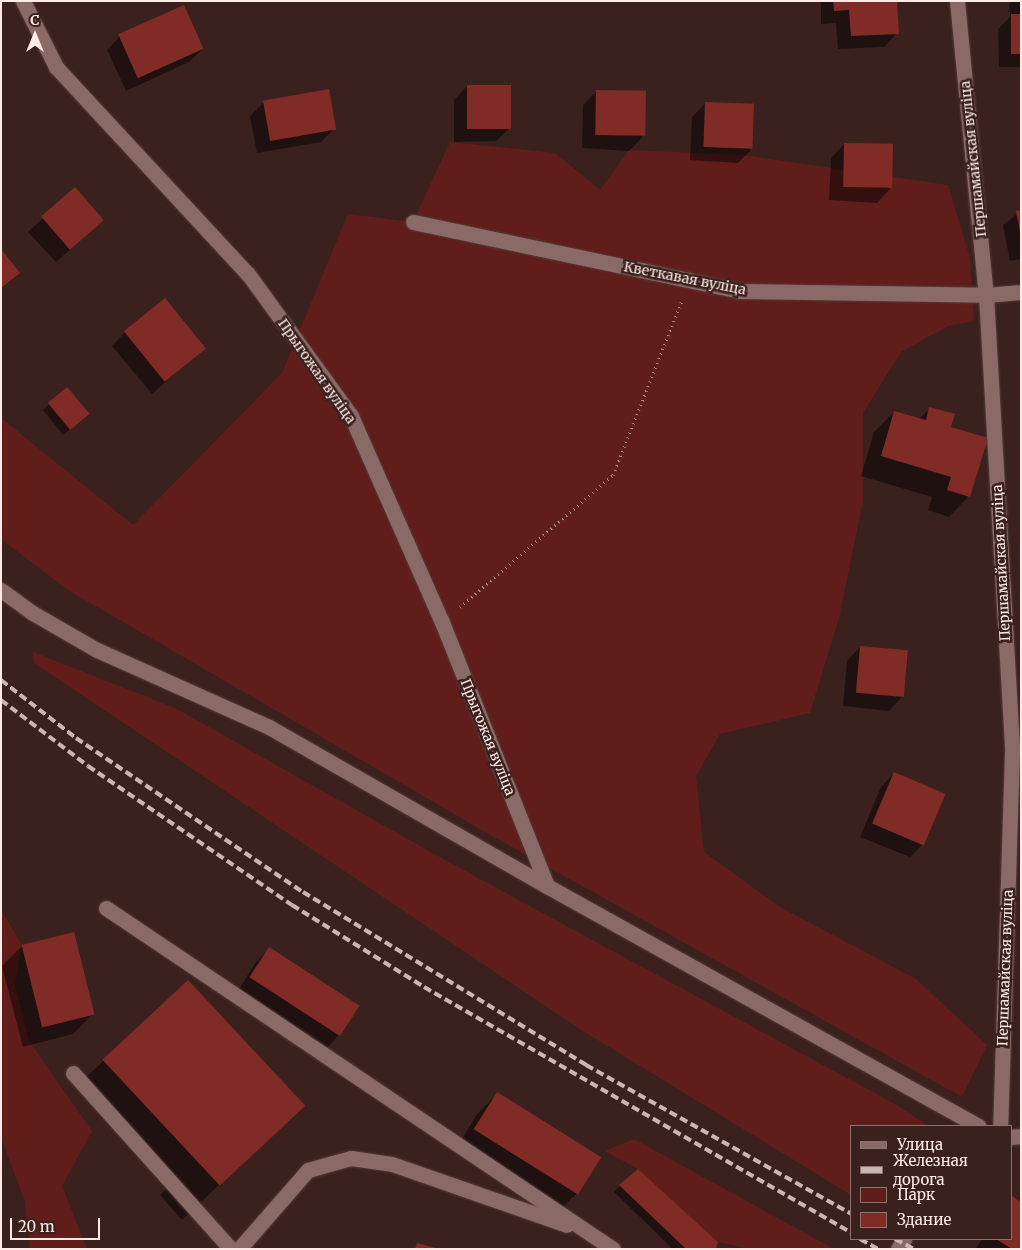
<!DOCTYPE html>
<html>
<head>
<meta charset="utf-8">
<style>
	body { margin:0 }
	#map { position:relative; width:1022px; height:1250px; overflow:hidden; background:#3b211e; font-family:Merriweather,serif }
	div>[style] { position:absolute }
	.green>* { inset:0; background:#611d1a }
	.shadow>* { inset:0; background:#0007 }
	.building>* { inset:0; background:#812b26; transform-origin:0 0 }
	.path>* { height:3px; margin-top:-1.5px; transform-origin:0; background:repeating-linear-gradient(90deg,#9d8784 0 1px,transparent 0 5px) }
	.roads { filter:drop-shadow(0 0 1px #523c39) drop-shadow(0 0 1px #523c39) }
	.service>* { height:15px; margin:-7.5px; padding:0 7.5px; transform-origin:7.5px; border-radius:7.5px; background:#8a6a66 }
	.minor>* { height:15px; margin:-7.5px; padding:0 7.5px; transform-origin:7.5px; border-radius:7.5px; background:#8a6a66 }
	.tertiary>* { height:15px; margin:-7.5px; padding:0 7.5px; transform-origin:7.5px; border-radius:7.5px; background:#8a6a66 }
	.rail>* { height:4px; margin-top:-2px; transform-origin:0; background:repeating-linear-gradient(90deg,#cbb6b3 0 8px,transparent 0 12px) }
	span { translate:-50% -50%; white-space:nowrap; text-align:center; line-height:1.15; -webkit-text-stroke:5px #3b211e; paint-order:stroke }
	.street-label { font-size:14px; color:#feebe8 }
	.frame { position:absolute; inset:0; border:2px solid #feebe8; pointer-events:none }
	.legend { position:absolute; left:850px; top:1125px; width:162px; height:115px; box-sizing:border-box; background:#3b211e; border:1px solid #89726f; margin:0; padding:6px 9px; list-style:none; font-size:15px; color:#feebe8 }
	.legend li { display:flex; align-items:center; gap:10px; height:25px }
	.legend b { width:25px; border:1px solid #89726f }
	.north { position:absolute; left:10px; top:10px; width:50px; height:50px; -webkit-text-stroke:4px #3b211e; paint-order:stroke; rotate:0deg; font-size:14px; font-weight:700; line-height:20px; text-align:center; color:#feebe8 }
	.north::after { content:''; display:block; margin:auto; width:18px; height:22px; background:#feebe8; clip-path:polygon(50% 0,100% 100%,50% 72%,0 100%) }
	.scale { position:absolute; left:10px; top:1218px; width:90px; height:22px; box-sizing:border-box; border:2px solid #feebe8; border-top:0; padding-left:6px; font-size:15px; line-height:18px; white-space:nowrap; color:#feebe8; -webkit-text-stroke:4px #3b211e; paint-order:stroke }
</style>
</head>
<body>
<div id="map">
	<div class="green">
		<div style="clip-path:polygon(450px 142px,555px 153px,600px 190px,629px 150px,743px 155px,948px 185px,970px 258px,974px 321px,948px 326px,901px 352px,863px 413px,863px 501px,839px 618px,810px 713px,720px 734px,696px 776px,704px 852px,780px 907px,916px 979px,987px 1045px,962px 1097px,487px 833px,68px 590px,1px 539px,1px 418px,133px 525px,282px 373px,348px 214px,413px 222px)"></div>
		<div style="clip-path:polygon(33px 652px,175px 708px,445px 860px,895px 1104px,928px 1126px,851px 1126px,851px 1195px,583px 1031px,34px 663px)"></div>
		<div style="clip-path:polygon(1px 910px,22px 945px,15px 984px,29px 1041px,92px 1131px,62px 1186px,87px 1249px,30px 1249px,25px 1201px,1px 1138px)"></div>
		<div style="clip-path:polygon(634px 1139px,834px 1249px,750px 1249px,718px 1242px,638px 1169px,605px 1151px)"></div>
	</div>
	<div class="shadow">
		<div style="clip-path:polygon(821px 1px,896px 1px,897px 33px,884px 47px,838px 49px,836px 23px,821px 24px)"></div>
		<div style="clip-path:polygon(1012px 1px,1021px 1px,1021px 67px,999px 67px,998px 29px,1010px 17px,1009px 4px)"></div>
		<div style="clip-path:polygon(120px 36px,203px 49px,189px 62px,126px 91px,107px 50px)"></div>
		<div style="clip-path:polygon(467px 86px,510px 128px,496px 141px,454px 142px,454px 100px)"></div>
		<div style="clip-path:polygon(597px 91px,643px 137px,629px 151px,582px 148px,583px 105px)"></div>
		<div style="clip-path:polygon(264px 102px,335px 128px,321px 142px,257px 153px,250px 116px)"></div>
		<div style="clip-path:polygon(705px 104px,751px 150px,738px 163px,690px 160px,692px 117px)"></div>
		<div style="clip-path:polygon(844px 144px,890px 189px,877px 203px,829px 200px,831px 158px)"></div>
		<div style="clip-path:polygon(74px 189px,89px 233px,56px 262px,28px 232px)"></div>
		<div style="clip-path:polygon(1021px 211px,1021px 259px,1010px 261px,1003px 225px)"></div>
		<div style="clip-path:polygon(125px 332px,204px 348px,152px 394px,112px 346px)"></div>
		<div style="clip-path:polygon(49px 404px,82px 420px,63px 435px,43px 410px)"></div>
		<div style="clip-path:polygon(930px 408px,950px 428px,969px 496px,949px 517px,928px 510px,932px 497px,861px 476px,874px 432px,894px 412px,919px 419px)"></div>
		<div style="clip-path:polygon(860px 647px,902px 697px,889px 711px,843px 706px,847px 661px)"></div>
		<div style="clip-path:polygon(894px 773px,944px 794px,923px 844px,910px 857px,860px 837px,881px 787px)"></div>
		<div style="clip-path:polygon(22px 946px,93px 1014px,73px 1034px,23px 1047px,2px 966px)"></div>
		<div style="clip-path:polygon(269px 949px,339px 1035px,326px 1049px,237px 992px,256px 962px)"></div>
		<div style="clip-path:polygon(188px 982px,303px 1106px,182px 1220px,160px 1195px,175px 1180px,83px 1080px)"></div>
		<div style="clip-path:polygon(497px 1094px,600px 1157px,577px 1193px,557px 1213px,455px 1151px,477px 1114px)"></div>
		<div style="clip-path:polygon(620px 1186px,715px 1249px,673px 1249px,614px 1192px)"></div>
		<div style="clip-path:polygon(1012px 1198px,1021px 1249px,976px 1248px,982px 1239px,1011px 1239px)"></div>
	</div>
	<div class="building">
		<div style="clip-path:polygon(833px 1px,897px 1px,899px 34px,851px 36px,849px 10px,834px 11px)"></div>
		<div style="left:184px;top:5px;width:48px;height:72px;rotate:66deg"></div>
		<div style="left:1011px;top:14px;width:10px;height:40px"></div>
		<div style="left:467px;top:85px;width:44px;height:44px"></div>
		<div style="left:329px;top:89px;width:41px;height:67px;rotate:80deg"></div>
		<div style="left:596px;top:90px;width:50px;height:45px;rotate:1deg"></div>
		<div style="left:705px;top:102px;width:49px;height:45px;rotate:2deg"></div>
		<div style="left:844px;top:143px;width:49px;height:44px;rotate:1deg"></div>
		<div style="left:75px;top:187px;width:44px;height:45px;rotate:49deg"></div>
		<div style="clip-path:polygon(1021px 210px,1021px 232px,1020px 232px,1016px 211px)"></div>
		<div style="clip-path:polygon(1px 249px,20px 273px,1px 288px)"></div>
		<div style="left:165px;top:298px;width:65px;height:53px;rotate:51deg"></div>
		<div style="left:67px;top:387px;width:35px;height:25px;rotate:50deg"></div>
		<div style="clip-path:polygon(929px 407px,955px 414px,951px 427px,988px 438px,970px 497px,947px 490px,951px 477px,881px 456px,894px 411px,926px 420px)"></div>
		<div style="left:860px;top:646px;width:48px;height:47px;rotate:5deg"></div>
		<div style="left:894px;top:772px;width:56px;height:56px;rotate:23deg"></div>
		<div style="left:74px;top:932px;width:85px;height:54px;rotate:76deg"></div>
		<div style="left:269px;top:947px;width:108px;height:36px;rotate:33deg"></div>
		<div style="left:188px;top:980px;width:172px;height:117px;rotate:47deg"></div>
		<div style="left:497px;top:1092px;width:123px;height:44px;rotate:32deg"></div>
		<div style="clip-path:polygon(638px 1169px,718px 1242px,716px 1249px,686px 1249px,619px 1185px)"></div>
		<div style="clip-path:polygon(1012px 1196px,1021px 1202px,1021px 1249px,1012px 1249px,996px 1239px,1011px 1239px)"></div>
		<div style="clip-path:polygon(417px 1243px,436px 1248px,436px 1249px,415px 1249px)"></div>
	</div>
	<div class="path">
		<div style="left:460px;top:607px;width:202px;rotate:-40.8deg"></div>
		<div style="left:613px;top:475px;width:186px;rotate:-68.5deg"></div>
	</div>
	<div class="roads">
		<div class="service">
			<div style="left:106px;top:908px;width:611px;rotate:33.92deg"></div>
			<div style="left:73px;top:1073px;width:237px;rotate:48.1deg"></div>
			<div style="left:239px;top:1249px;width:105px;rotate:-48.9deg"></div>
			<div style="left:308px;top:1170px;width:45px;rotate:-15.6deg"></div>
			<div style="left:351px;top:1158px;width:41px;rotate:8.3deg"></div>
			<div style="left:392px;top:1164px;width:185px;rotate:19.2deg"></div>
		</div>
		<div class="minor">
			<div style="left:23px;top:1px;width:74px;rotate:63.4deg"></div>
			<div style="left:56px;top:67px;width:282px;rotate:47.2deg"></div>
			<div style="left:248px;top:274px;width:175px;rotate:54deg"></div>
			<div style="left:351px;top:416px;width:225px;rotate:66.2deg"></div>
			<div style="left:442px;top:622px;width:284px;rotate:68.3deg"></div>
			<div style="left:957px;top:1px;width:295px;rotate:84.4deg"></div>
			<div style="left:986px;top:295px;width:458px;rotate:86.7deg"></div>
			<div style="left:1012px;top:752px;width:374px;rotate:91.8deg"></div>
			<div style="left:413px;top:222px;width:335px;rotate:11.9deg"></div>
			<div style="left:741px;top:291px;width:245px;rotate:0.9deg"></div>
			<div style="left:986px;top:295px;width:35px;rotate:-5deg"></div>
			<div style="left:1px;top:590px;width:37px;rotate:36deg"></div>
			<div style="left:31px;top:612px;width:76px;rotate:29.9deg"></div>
			<div style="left:97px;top:650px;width:188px;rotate:24.1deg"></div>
			<div style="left:269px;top:727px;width:320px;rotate:29.8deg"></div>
			<div style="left:547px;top:886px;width:494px;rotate:29.1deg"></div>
		</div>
		<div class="tertiary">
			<div style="left:1011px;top:1137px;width:10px;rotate:-6deg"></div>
			<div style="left:898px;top:1249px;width:12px;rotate:-59deg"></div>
		</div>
	</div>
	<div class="rail">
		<div style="left:1px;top:680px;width:95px;rotate:37.7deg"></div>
		<div style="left:76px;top:738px;width:274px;rotate:34.2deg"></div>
		<div style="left:303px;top:892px;width:332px;rotate:31.4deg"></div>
		<div style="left:586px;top:1065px;width:304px;rotate:29.3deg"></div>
		<div style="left:1px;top:700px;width:109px;rotate:37.2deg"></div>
		<div style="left:88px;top:766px;width:247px;rotate:34.3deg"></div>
		<div style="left:292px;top:905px;width:155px;rotate:31.8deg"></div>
		<div style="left:424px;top:987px;width:493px;rotate:29.9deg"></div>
		<div style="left:860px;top:1239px;width:21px;rotate:29deg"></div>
		<div style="left:895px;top:1239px;width:21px;rotate:28deg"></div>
	</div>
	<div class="street-label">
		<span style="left:973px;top:159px;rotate:-96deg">Першамайская вуліца</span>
		<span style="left:685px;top:278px;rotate:11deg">Кветкавая вуліца</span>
		<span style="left:317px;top:371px;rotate:55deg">Прыгожая вуліца</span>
		<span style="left:1001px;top:563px;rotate:-93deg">Першамайская вуліца</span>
		<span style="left:488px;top:737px;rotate:68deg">Прыгожая вуліца</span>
		<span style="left:1005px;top:968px;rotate:-88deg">Першамайская вуліца</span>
	</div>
	<div class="frame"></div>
	<ul class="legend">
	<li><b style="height:6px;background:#8a6a66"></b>Улица</li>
	<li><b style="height:6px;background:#cbb6b3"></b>Железная дорога</li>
	<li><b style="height:14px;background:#611d1a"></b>Парк</li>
	<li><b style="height:14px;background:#812b26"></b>Здание</li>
	</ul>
	<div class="north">С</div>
	<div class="scale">20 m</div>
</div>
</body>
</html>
